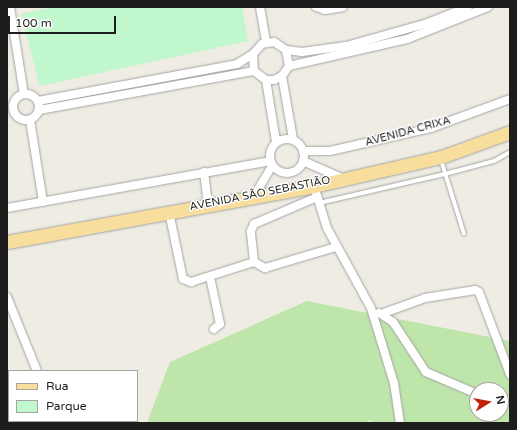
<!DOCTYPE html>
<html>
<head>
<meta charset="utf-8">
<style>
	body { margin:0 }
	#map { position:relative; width:517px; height:430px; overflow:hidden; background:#eeece3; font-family:"Varela Round",sans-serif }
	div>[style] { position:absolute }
	.grass>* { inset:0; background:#bfe6aa }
	.park>* { inset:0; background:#c0f7cc }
	.roads { filter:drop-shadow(0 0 1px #a4a4a4) drop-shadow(0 0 1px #a4a4a4) }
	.lane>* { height:4px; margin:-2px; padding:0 2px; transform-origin:2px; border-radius:2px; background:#fff }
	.street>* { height:8px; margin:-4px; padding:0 4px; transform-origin:4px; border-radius:4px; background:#fff }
	.street>.ring { margin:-4px; padding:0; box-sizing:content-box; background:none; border:8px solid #fff; border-radius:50% }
	.primary>* { height:13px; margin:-6.5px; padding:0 6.5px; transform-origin:6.5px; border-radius:6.5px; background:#f8de9d }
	span { translate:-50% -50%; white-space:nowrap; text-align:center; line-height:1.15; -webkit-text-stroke:3px #fff; paint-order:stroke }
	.street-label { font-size:11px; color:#1d1d1d }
	.frame { position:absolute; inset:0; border:8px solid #1d1d1d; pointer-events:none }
	.legend { position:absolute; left:8px; top:370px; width:130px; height:52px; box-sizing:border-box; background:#fff; border:1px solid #a5a5a5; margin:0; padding:5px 7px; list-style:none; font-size:12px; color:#1d1d1d }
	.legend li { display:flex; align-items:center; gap:8px; height:20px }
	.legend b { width:20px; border:1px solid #a5a5a5 }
	.north { position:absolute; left:469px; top:382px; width:40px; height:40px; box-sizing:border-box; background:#fff; border:1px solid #a5a5a5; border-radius:50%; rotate:79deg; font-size:11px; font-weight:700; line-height:16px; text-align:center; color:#1d1d1d }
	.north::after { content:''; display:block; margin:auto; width:14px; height:18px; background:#c22207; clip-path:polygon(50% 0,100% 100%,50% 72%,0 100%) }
	.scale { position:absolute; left:8px; top:16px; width:108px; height:18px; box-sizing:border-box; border:2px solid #1d1d1d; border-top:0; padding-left:5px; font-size:12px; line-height:14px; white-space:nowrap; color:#1d1d1d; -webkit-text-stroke:3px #fff; paint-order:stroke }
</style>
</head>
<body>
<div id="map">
	<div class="grass">
		<div style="clip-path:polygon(evenodd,307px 301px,510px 341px,510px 423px,375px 423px,369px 420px,367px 423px,147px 423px,170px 362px,307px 301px,477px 390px,501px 390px,501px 414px,477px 414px,477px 390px)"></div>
	</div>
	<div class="park">
		<div style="clip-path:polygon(54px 7px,242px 7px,248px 41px,40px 86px,21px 14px)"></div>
	</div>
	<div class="roads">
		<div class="lane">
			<div style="left:441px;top:160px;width:77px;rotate:72.7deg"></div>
			<div style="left:319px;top:203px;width:129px;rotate:-13deg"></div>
			<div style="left:445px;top:174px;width:51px;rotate:-14.9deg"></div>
			<div style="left:494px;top:161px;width:18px;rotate:-29deg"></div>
		</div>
		<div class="street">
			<div style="left:10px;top:7px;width:88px;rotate:80.9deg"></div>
			<div style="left:260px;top:7px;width:36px;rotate:80deg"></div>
			<div style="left:316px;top:7px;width:9px;rotate:18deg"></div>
			<div style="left:325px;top:10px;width:18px;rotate:-9deg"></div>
			<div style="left:286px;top:50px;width:16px;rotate:7deg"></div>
			<div style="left:302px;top:52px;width:44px;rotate:-7.8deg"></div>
			<div style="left:346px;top:46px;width:82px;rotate:-15.6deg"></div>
			<div style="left:425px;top:24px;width:46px;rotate:-21.6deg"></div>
			<div style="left:289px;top:66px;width:16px;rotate:-101deg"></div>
			<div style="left:286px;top:50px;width:14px;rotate:-146deg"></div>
			<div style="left:274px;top:42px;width:12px;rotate:171deg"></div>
			<div style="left:262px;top:44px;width:13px;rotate:132deg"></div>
			<div style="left:253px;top:54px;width:17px;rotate:87deg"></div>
			<div style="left:254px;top:71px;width:15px;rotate:37deg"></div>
			<div style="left:266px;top:80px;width:8px"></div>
			<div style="left:274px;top:80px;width:9px;rotate:-27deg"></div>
			<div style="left:282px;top:76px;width:12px;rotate:-55deg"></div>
			<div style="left:289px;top:66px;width:121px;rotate:-12.9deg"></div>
			<div style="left:407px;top:39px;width:87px;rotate:-21.6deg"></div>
			<div style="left:282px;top:76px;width:64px;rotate:80.1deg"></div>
			<div style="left:266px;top:80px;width:63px;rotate:80.8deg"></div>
			<div class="ring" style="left:13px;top:94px;width:18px;height:18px"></div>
			<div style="left:38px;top:101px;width:202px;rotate:-10.5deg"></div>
			<div style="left:237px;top:64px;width:19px;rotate:-32deg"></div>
			<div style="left:39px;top:110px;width:219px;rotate:-10.3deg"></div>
			<div style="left:30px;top:120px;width:83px;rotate:81deg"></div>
			<div class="ring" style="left:270px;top:139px;width:26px;height:26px"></div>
			<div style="left:303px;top:151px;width:27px"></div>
			<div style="left:330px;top:151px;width:104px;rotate:-12.8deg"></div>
			<div style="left:431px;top:128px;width:84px;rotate:-20.2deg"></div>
			<div style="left:303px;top:161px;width:43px;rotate:23.6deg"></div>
			<div style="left:204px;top:172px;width:32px;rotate:83deg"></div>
			<div style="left:314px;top:186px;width:44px;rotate:72.8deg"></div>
			<div style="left:327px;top:228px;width:91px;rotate:61.2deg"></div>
			<div style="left:371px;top:308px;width:78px;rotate:73deg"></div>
			<div style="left:394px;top:383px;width:40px;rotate:81.5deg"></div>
			<div style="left:254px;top:196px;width:35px;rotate:-59deg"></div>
			<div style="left:7px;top:208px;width:267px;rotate:-10.1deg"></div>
			<div style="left:169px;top:212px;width:68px;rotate:78.2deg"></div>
			<div style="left:183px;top:279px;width:9px;rotate:21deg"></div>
			<div style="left:191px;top:282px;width:66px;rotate:-17.6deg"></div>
			<div style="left:254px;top:262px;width:31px;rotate:-96deg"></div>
			<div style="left:251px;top:231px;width:8px;rotate:-67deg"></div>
			<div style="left:254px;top:224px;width:69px;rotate:-23.2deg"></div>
			<div style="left:254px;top:262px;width:13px;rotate:29deg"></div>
			<div style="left:265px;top:268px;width:74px;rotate:-16.5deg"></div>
			<div style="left:210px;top:277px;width:48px;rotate:78deg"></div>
			<div style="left:220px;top:324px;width:8px;rotate:140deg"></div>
			<div style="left:7px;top:297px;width:80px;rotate:67.9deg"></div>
			<div style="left:379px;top:313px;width:17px;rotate:33deg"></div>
			<div style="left:393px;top:322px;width:60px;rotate:56.6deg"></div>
			<div style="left:426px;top:372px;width:56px;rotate:23.3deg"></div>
			<div style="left:381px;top:314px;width:47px;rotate:-20deg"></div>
			<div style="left:425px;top:298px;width:51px;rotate:-9.1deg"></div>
			<div style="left:475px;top:290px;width:4px;rotate:27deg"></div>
			<div style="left:479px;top:292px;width:88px;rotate:69.3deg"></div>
			<div style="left:7px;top:394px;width:6px;rotate:72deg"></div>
			<div style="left:501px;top:399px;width:9px;rotate:13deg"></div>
			<div style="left:16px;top:421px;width:2px;rotate:90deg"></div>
		</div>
		<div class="primary">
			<div style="left:7px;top:242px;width:312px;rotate:-10.3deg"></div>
			<div style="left:314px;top:186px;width:130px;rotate:-12.9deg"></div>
			<div style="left:441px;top:157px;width:73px;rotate:-19.9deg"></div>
		</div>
	</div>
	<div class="street-label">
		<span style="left:408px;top:132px;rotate:-15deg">AVENIDA CRIXA</span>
		<span style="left:260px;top:194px;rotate:-11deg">AVENIDA SÃO SEBASTIÃO</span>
	</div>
	<div class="frame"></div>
	<ul class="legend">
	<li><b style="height:5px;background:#f8de9d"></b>Rua</li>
	<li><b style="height:11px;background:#c0f7cc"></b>Parque</li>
	</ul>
	<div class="north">N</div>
	<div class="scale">100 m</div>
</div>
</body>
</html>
